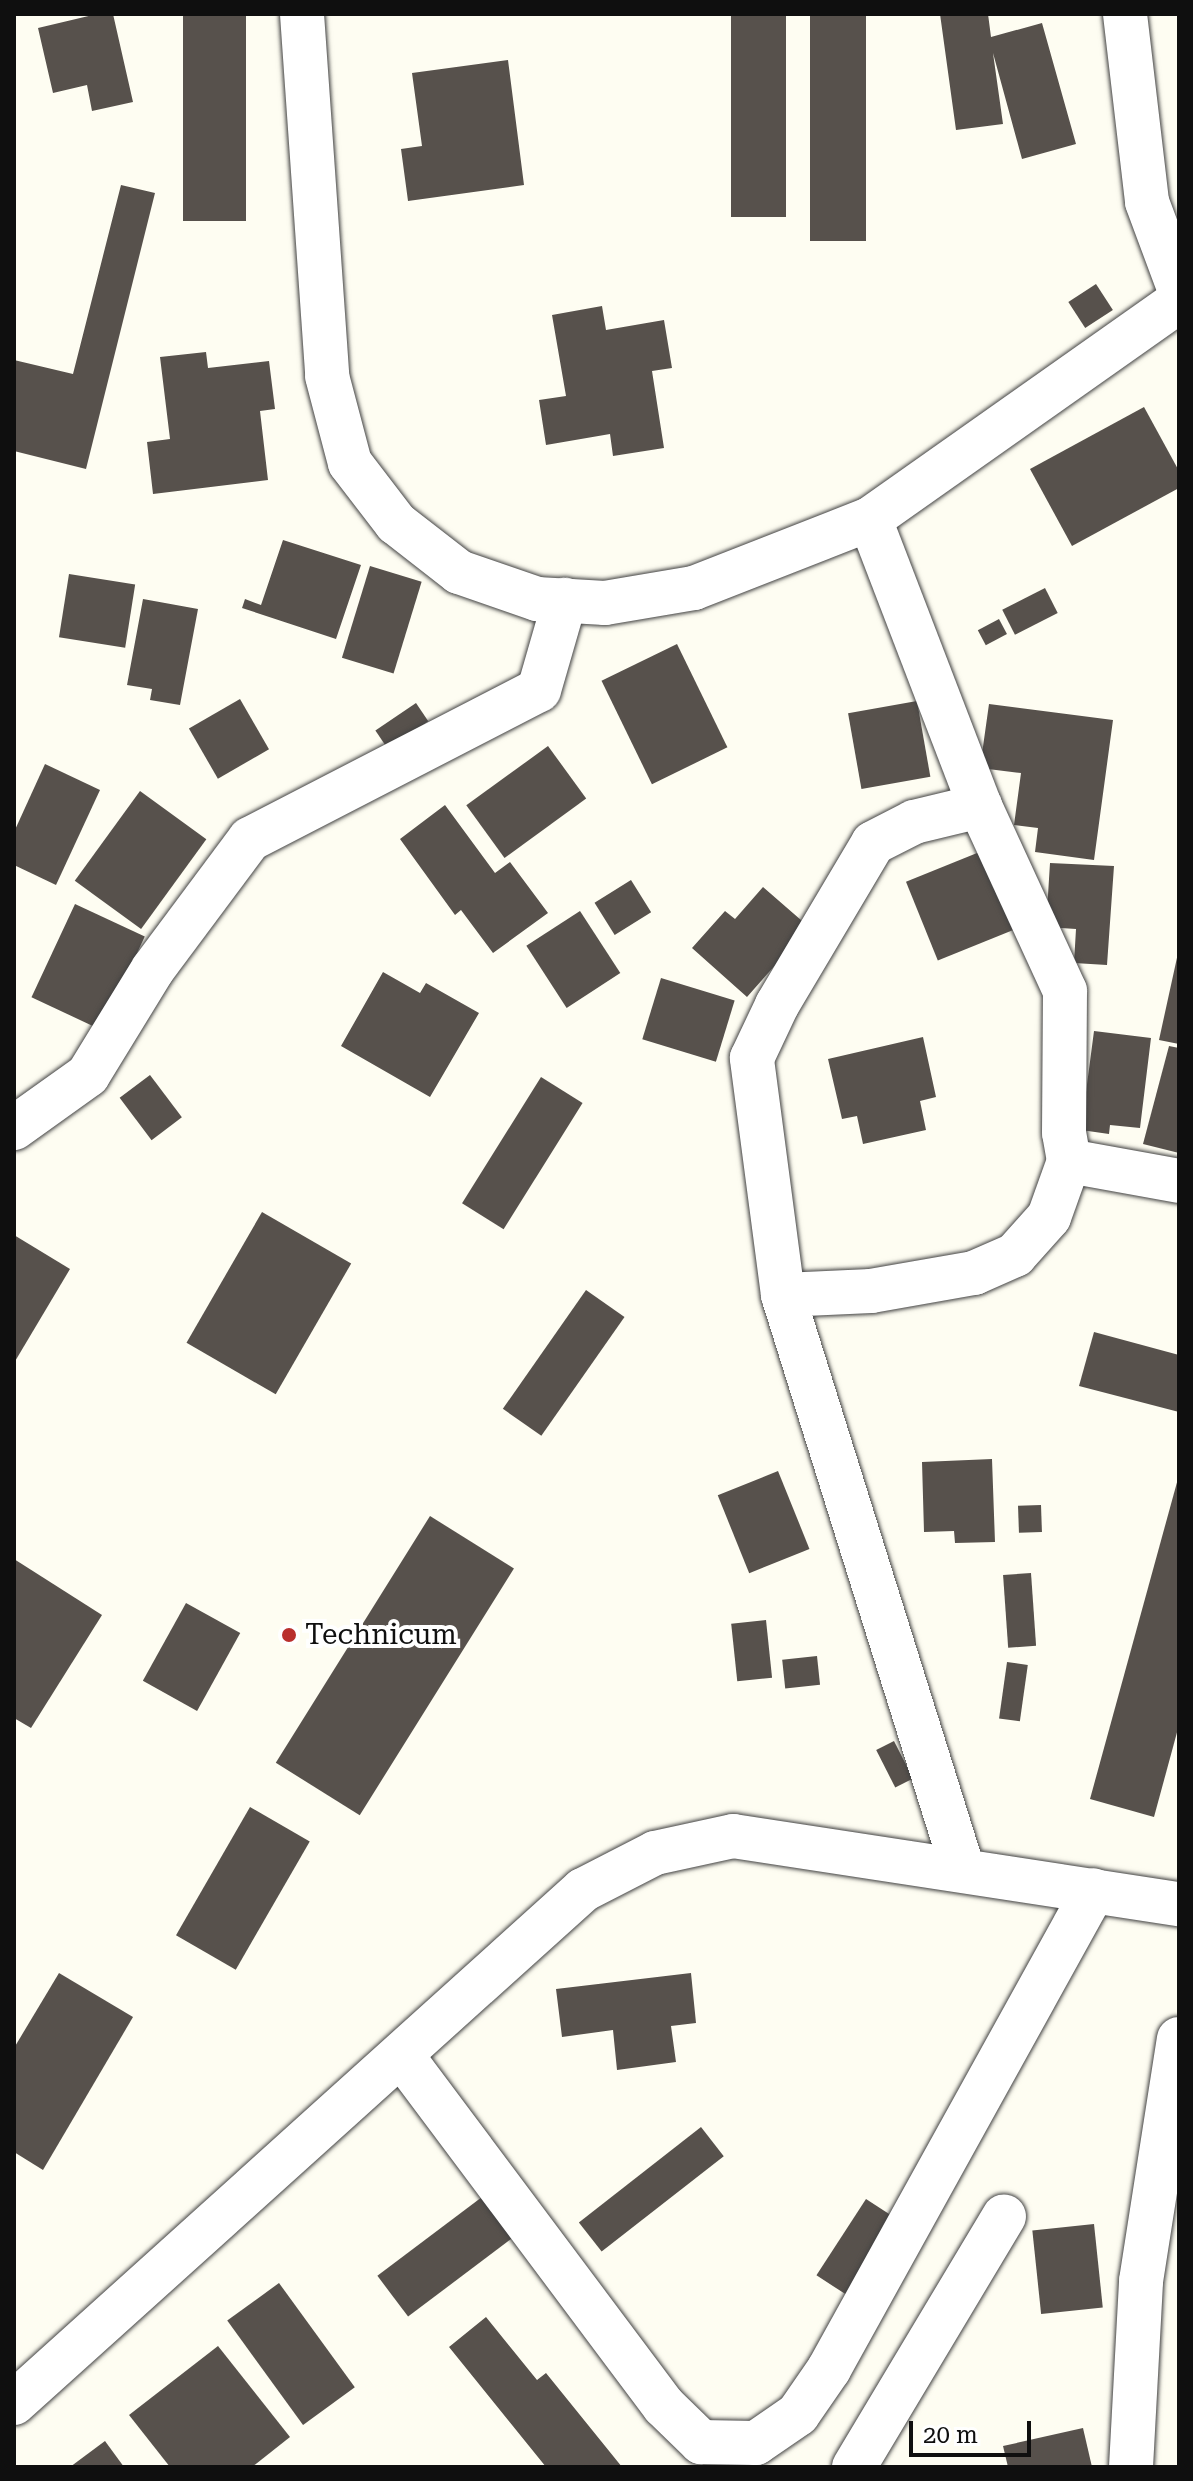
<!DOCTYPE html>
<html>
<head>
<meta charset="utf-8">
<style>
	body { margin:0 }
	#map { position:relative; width:1193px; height:2481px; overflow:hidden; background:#fefdf2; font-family:"Roboto Serif",serif }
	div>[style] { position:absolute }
	.building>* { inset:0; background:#57514c; transform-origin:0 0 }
	.roads { filter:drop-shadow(0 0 2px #424242) drop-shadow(0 0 2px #424242) }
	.minor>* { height:44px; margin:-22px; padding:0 22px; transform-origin:22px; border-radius:22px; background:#fff }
	.dots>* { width:22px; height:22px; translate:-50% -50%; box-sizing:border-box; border:4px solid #fff; border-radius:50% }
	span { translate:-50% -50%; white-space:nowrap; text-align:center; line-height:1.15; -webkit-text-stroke:8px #fff; paint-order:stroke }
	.poi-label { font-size:28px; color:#0f0f0f }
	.left { translate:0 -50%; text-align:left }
	.frame { position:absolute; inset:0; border:16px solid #0f0f0f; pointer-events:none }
	.scale { position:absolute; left:909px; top:2421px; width:122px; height:36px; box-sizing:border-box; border:4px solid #0f0f0f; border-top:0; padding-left:10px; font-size:24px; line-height:28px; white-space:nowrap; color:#0f0f0f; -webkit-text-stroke:6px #fff; paint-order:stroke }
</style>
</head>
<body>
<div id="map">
	<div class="building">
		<div style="clip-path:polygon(97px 14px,113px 14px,133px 102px,92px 111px,87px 85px,53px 93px,38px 28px)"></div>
		<div style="left:183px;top:14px;width:63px;height:207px"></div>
		<div style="left:731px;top:14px;width:55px;height:203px"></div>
		<div style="left:810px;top:14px;width:56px;height:227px"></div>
		<div style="clip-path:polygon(940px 14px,988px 14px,991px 37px,1042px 23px,1076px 144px,1022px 159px,993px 53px,1003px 124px,956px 130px)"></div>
		<div style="clip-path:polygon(508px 60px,524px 185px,408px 201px,401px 149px,422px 146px,412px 73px)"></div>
		<div style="clip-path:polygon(121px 185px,155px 193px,86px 469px,14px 451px,14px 360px,73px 374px)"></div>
		<div style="left:1096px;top:284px;width:31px;height:33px;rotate:57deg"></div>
		<div style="clip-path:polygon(602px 306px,606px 330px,664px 320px,672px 368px,652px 371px,664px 448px,613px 456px,610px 434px,546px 445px,539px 400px,566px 396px,552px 315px)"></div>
		<div style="clip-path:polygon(206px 352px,208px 368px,269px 361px,275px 409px,260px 411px,268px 480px,153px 494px,147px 442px,170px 439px,160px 357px)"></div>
		<div style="clip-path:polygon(1144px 407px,1179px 471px,1179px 488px,1072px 546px,1030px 469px)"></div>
		<div style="clip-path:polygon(283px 540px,361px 565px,336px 639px,242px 608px,245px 599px,261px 605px)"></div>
		<div style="left:370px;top:566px;width:54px;height:96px;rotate:17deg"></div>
		<div style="left:69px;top:574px;width:67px;height:64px;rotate:9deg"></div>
		<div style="left:1045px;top:588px;width:28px;height:48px;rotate:63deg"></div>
		<div style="clip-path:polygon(143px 599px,198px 609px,180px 705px,150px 700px,152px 689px,127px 685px)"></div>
		<div style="left:999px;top:619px;width:17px;height:24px;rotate:62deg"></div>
		<div style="left:677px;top:644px;width:115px;height:84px;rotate:64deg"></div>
		<div style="left:240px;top:699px;width:58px;height:59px;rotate:60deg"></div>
		<div style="left:917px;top:701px;width:77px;height:70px;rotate:80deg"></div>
		<div style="left:416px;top:703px;width:22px;height:49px;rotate:56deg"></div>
		<div style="clip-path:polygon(989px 704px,1113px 720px,1094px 860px,1035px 852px,1038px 828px,1014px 825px,1021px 773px,980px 768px)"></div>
		<div style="left:548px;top:746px;width:65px;height:101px;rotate:54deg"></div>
		<div style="clip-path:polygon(45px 764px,100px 790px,56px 885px,14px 865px,14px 832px)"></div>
		<div style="left:140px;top:791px;width:82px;height:111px;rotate:36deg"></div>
		<div style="clip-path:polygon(445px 805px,495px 873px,510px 862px,548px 913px,493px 953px,461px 910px,455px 915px,400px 839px)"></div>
		<div style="left:982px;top:851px;width:85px;height:82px;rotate:68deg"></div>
		<div style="clip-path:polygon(1050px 863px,1114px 866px,1107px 965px,1074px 963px,1076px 929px,1046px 927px)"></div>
		<div style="left:631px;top:880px;width:38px;height:43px;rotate:58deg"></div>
		<div style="clip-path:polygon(763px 887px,809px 927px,747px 997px,692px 948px,725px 911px,735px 919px)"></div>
		<div style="left:75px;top:904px;width:77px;height:103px;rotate:25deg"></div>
		<div style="left:580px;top:911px;width:74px;height:64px;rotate:57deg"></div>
		<div style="clip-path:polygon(1178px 953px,1179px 953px,1179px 1044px,1159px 1040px)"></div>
		<div style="clip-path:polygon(383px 972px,420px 993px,426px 983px,479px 1013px,430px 1097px,341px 1046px)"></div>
		<div style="left:661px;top:978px;width:77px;height:64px;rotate:17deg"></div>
		<div style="clip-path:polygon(1094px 1031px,1151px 1038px,1140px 1128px,1110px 1125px,1109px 1134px,1081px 1130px)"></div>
		<div style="clip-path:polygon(923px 1037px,936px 1097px,920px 1101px,926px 1130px,863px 1144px,857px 1116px,842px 1119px,828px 1059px)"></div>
		<div style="clip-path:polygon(1169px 1046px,1179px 1048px,1179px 1153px,1143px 1144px)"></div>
		<div style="left:150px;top:1075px;width:53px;height:38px;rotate:53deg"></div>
		<div style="left:541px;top:1077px;width:49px;height:149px;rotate:32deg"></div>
		<div style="left:262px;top:1212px;width:103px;height:151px;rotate:30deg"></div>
		<div style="clip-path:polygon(14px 1235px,70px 1269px,14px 1363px)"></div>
		<div style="left:586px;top:1290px;width:47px;height:145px;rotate:35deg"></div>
		<div style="clip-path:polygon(1094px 1332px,1179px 1355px,1179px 1412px,1079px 1386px)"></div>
		<div style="clip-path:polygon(992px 1459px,995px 1542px,955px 1543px,954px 1531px,924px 1532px,922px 1462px)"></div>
		<div style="left:778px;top:1471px;width:84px;height:65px;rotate:68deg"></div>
		<div style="clip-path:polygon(1179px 1475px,1179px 1725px,1154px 1817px,1090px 1799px)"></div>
		<div style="left:1041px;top:1505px;width:27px;height:23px;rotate:88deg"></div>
		<div style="left:430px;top:1516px;width:99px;height:291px;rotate:32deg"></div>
		<div style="clip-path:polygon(14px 1559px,102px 1615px,31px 1728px,14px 1718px)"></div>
		<div style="left:1031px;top:1573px;width:73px;height:28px;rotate:86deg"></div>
		<div style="left:186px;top:1603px;width:62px;height:89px;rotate:29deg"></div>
		<div style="left:766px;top:1620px;width:58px;height:35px;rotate:84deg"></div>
		<div style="left:817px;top:1656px;width:29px;height:35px;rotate:84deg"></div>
		<div style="left:1007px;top:1662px;width:21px;height:57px;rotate:8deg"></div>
		<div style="left:894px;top:1741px;width:42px;height:20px;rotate:63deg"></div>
		<div style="left:250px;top:1807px;width:69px;height:148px;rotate:30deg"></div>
		<div style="clip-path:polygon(59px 1973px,133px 2017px,43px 2170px,14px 2152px,14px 2048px)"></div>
		<div style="clip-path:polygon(691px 1973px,696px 2023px,671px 2026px,676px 2062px,617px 2070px,613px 2030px,562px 2037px,556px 1989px)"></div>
		<div style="left:701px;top:2127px;width:37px;height:155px;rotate:52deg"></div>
		<div style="left:486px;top:2194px;width:51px;height:136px;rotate:53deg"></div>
		<div style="left:866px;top:2199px;width:40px;height:91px;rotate:33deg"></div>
		<div style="left:1094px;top:2224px;width:84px;height:62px;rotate:84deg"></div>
		<div style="left:279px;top:2283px;width:129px;height:64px;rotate:54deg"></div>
		<div style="clip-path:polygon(486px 2317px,537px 2380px,546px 2373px,622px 2467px,546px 2467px,449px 2347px)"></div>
		<div style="clip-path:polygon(218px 2346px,290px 2437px,252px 2467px,170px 2467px,129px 2415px)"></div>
		<div style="clip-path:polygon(1083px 2428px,1092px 2467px,1008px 2467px,1003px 2446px)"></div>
		<div style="clip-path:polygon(105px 2441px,124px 2467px,70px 2467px)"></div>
	</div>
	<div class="roads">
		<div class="minor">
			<div style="left:302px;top:14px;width:363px;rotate:86deg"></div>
			<div style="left:327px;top:376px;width:90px;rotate:75.2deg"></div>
			<div style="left:350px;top:463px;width:76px;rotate:52.5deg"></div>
			<div style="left:396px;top:523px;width:80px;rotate:37.9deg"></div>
			<div style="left:459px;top:572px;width:83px;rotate:19.1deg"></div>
			<div style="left:537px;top:599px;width:68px;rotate:3.4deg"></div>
			<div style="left:605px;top:603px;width:90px;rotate:-9.6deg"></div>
			<div style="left:694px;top:588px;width:189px;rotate:-21.4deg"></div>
			<div style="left:870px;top:519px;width:378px;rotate:-35.2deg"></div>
			<div style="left:1125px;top:14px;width:189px;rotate:83.3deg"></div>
			<div style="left:1147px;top:202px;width:92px;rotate:69.6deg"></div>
			<div style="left:14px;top:1128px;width:91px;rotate:-35.6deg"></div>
			<div style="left:88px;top:1075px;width:124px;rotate:-58.5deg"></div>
			<div style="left:153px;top:969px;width:162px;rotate:-53.3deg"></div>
			<div style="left:250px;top:839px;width:325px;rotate:-27.3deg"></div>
			<div style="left:539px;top:690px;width:94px;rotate:-73.9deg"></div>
			<div style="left:1069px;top:1161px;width:112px;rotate:10.3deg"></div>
			<div style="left:783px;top:1295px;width:88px;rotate:-2.6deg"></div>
			<div style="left:871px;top:1291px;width:105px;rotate:-9.9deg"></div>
			<div style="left:974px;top:1273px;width:45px;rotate:-23.7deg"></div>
			<div style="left:1015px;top:1255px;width:51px;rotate:-48.2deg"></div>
			<div style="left:1049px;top:1217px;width:59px;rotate:-70.3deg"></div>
			<div style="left:1069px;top:1161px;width:28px;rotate:-100deg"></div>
			<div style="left:1064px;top:1133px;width:142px;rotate:-89.6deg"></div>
			<div style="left:1065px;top:991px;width:204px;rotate:-114.7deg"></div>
			<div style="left:980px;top:806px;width:307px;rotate:-111deg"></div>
			<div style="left:962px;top:1867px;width:599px;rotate:-107.38deg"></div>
			<div style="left:783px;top:1295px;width:239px;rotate:-97.5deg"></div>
			<div style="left:752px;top:1058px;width:59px;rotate:-64.7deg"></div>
			<div style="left:777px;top:1005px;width:188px;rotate:-59.3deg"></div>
			<div style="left:873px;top:843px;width:46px;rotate:-27.1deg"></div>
			<div style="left:914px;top:822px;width:68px;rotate:-13.6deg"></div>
			<div style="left:402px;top:2056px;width:437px;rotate:53.2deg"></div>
			<div style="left:664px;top:2406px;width:52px;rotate:44.2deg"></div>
			<div style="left:701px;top:2442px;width:55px;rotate:1deg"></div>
			<div style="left:756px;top:2443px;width:51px;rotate:-34.6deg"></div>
			<div style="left:798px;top:2414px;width:55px;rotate:-55.4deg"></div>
			<div style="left:829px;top:2369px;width:547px;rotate:-61.05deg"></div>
			<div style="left:14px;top:2403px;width:766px;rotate:-42.04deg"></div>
			<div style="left:583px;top:1890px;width:81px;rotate:-27.2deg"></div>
			<div style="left:655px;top:1853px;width:80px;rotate:-12.3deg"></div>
			<div style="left:733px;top:1836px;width:451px;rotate:8.7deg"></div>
			<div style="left:854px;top:2467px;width:292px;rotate:-59.1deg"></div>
			<div style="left:1131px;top:2467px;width:186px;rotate:-86.9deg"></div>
			<div style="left:1141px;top:2281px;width:245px;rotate:-81.1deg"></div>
		</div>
	</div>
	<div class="dots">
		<div style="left:289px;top:1635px;background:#b92f2d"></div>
	</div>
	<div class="poi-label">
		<span class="left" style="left:305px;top:1635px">Technicum</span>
	</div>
	<div class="frame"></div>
	<div class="scale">20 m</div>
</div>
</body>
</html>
